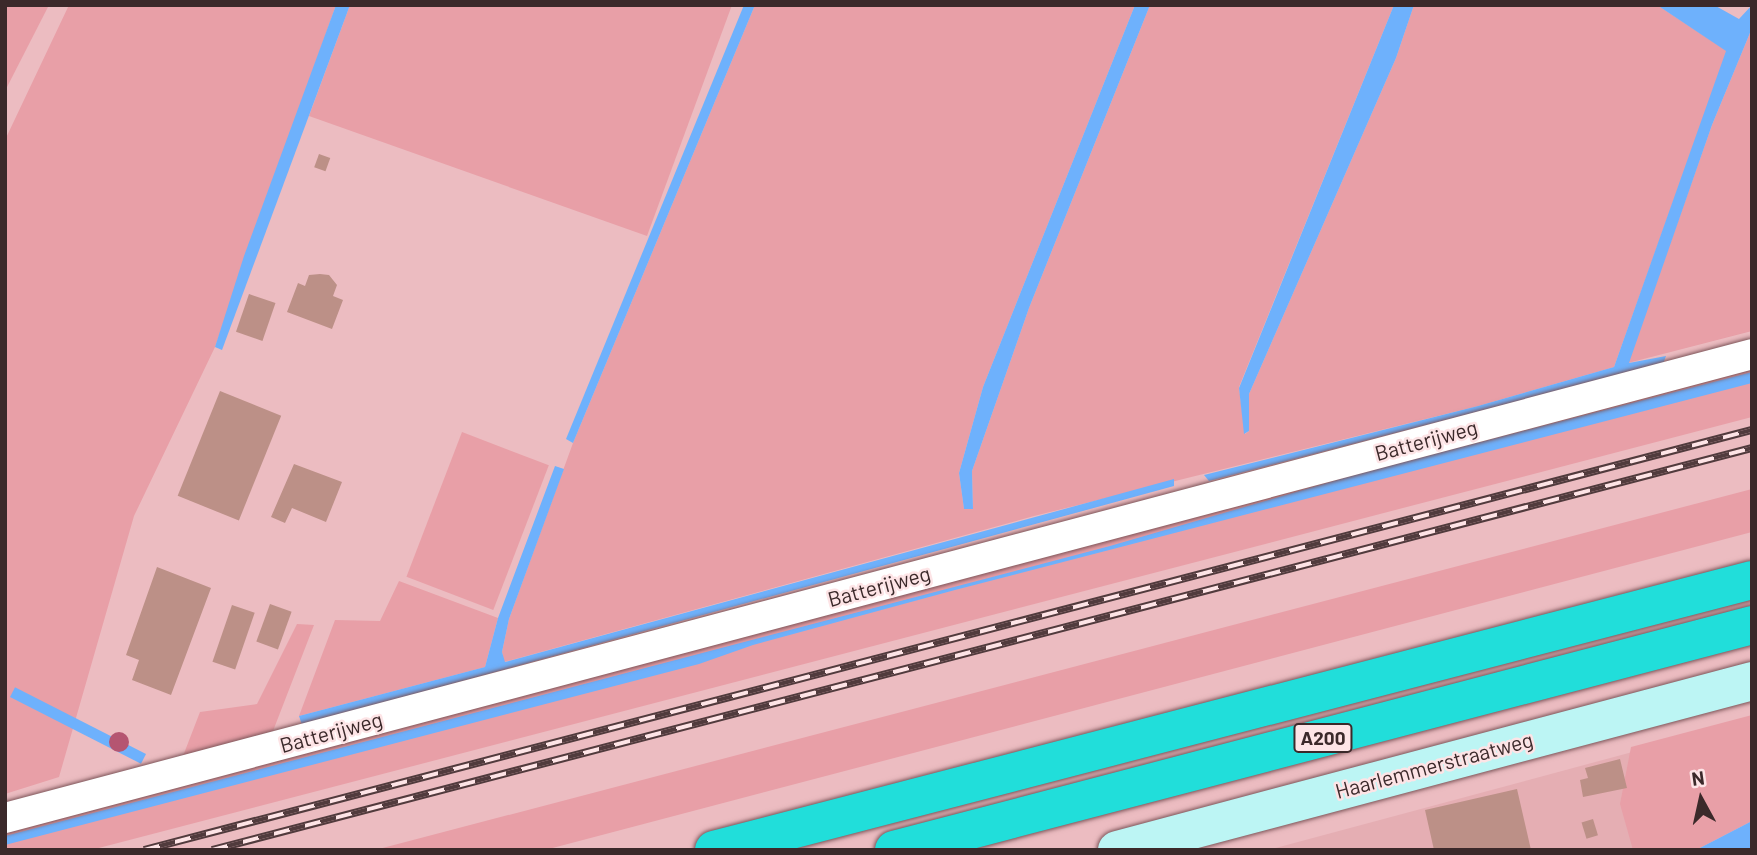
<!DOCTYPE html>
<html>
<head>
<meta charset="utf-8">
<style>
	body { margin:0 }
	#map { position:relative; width:1757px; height:855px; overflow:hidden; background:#ecbcc1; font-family:Barlow,sans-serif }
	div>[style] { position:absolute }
	.built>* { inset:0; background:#e5aeb3 }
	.green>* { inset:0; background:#e89fa7; transform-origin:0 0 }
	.water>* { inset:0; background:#6eb1fc; transform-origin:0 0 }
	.building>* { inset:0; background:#bc9087; transform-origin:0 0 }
	.roads { filter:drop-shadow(0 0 2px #7d5559) drop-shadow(0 0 2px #7d5559) }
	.street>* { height:30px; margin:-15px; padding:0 15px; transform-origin:15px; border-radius:15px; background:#fff }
	.secondary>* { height:38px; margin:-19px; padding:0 19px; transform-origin:19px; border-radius:19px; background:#bcf5f4 }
	.highway>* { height:38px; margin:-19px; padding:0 19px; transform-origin:19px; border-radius:19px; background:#21deda }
	.rail>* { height:8px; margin-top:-4px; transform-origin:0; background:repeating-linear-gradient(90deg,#fde4e6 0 16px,#513b3d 0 32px); box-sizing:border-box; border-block:2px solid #513b3d }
	.trees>* { width:20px; height:20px; margin:-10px; border-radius:50%; background:#b55571 }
	span { translate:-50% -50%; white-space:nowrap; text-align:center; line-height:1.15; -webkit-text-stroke:5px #fde4e6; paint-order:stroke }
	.shield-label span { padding:2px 5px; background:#fde4e6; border:2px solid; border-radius:5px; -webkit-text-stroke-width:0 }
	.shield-label { font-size:19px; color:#3b292a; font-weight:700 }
	.street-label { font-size:21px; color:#3b292a }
	.frame { position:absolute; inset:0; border:7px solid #3b292a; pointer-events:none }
	.north { position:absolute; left:1666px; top:764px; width:70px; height:70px; -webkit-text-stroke:5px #fde4e6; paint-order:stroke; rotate:352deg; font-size:19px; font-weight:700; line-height:28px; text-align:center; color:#3b292a }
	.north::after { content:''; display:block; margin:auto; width:24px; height:32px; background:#3b292a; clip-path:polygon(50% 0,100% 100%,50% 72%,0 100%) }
</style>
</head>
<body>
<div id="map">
	<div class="built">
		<div style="clip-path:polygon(1640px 750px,1653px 850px,1268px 850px)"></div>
	</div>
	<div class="green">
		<div style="clip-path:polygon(5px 5px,49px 5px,5px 91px)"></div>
		<div style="clip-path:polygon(69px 5px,336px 5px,215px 347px,134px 516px,59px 777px,5px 794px,5px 140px)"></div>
		<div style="clip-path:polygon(350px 5px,732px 5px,647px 236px,309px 116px)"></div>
		<div style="clip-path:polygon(755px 5px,1135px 5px,983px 387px,959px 473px,964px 509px,973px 508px,972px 471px,1029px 308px,1150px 5px,1394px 5px,1239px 387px,1245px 434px,1249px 431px,1249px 394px,1396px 58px,1414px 5px,1657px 5px,1727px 51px,1614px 367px,1478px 406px,1034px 516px,504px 662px,502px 652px,509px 619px,573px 443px)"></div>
		<div style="clip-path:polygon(1752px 28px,1752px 331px,1628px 363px,1712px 125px)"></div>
		<div style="clip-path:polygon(1752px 363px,1752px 417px,91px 850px,5px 850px,5px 824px)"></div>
		<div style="left:462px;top:432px;width:93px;height:155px;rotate:21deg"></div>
		<div style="clip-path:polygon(1752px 489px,1752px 532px,545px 850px,375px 850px)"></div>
		<div style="clip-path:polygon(399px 581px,498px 618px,485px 667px,299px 716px,335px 620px,380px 621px)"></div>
		<div style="clip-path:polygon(297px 624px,314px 625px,273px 731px,183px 756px,200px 712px,257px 704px)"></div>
		<div style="clip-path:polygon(1752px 715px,1752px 821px,1696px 850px,1633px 850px,1620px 804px,1631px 747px)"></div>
	</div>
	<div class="water">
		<div style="clip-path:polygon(336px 5px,350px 5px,222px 350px,215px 347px,244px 256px)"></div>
		<div style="clip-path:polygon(744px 5px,755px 5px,573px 443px,566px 439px)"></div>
		<div style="clip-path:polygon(1135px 5px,1150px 5px,1029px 308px,972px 471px,973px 509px,964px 509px,959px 473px,983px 387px)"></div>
		<div style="clip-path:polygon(1394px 5px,1414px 5px,1396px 58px,1249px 394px,1249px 431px,1244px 434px,1239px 388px)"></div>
		<div style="clip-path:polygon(1657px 5px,1714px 5px,1739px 19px,1752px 5px,1752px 28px,1712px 125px,1629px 363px,1666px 356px,1663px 364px,1209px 481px,1204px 475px,1478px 406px,1614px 367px,1726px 51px)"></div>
		<div style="clip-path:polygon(1752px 372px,1752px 383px,955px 590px,753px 645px,699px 664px,5px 845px,5px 836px,1110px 546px,1368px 471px)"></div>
		<div style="clip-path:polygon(555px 466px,564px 469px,509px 619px,502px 652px,505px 662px,1174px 479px,1174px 486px,302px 725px,299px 716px,485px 667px,498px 618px)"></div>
		<div style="left:146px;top:754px;width:11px;height:147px;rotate:117deg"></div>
		<div style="clip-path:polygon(1752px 821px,1752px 850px,1696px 850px)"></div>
	</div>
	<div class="building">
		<div style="left:319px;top:154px;width:12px;height:14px;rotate:20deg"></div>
		<div style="clip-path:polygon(320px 274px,329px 275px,337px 285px,333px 296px,343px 300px,332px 329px,287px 312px,298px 283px,305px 286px,309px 275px)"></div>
		<div style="left:249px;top:294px;width:28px;height:40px;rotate:19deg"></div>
		<div style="left:220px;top:391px;width:66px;height:113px;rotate:22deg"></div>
		<div style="clip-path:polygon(294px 464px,342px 482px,326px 522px,292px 508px,285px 523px,271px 517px)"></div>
		<div style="clip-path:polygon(157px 567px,211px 588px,171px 695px,132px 680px,139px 660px,126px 655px)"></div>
		<div style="left:270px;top:604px;width:23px;height:40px;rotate:20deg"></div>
		<div style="left:232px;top:605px;width:24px;height:60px;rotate:19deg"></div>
		<div style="clip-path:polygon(1620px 759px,1627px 788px,1583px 797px,1580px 780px,1588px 778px,1585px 768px)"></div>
		<div style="clip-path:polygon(1517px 789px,1531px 850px,1434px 850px,1425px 810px)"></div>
		<div style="left:1593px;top:819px;width:17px;height:12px;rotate:73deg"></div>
	</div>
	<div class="roads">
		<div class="street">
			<div style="left:5px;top:818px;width:1808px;rotate:-14.87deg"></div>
		</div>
		<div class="secondary">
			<div style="left:1117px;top:850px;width:657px;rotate:-14.9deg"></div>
		</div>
		<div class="highway">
			<div style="left:714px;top:850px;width:1073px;rotate:-14.58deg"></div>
			<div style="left:894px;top:850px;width:887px;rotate:-14.69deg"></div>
		</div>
	</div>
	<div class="rail">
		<div style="left:144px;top:850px;width:1662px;rotate:-14.64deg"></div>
		<div style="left:212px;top:850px;width:1592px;rotate:-14.63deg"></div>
	</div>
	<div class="trees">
		<div style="left:119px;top:742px"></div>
	</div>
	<div class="shield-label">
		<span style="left:1323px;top:738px">A200</span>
	</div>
	<div class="street-label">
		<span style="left:1426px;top:440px;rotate:-15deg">Batterijweg</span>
		<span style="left:879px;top:586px;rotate:-15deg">Batterijweg</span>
		<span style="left:331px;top:732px;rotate:-15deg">Batterijweg</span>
		<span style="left:1434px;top:765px;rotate:-15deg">Haarlemmerstraatweg</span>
	</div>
	<div class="frame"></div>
	<div class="north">N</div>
</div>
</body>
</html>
